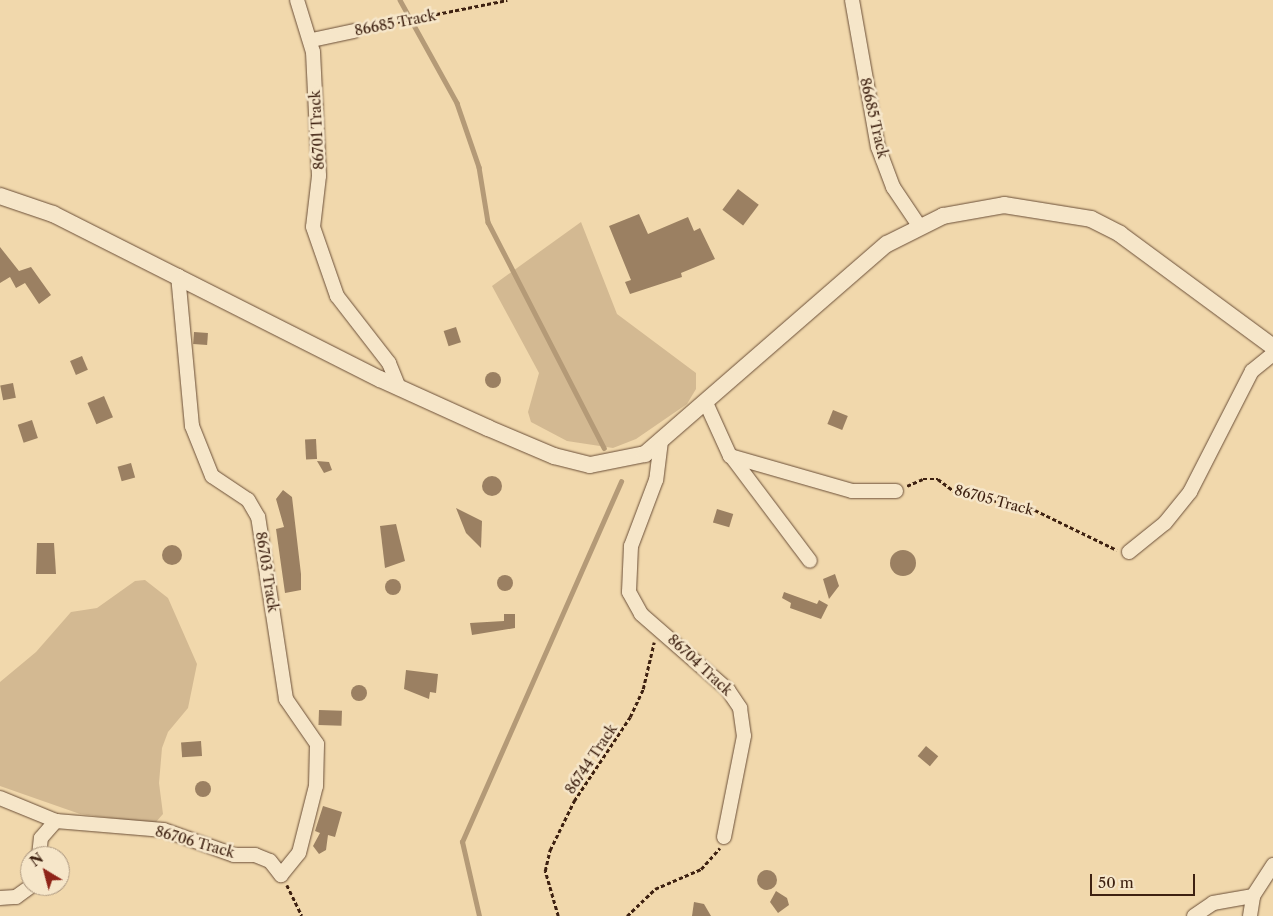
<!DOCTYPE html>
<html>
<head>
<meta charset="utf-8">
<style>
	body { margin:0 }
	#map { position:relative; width:1273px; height:916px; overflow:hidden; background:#f1d8ac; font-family:"Libre Caslon Text",serif }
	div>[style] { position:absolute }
	.green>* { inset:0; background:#d3b992 }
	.stream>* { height:4.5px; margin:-2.25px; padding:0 2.25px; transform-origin:2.25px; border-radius:2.25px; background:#b49a77 }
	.building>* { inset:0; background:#9b8062; transform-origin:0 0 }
	.round { border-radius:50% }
	.path>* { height:2.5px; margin-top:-1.25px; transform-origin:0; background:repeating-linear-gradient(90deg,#3e2111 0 4px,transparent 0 6.5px) }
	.roads { filter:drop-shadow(0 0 1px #6b4f38) drop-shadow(0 0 1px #6b4f38) }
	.minor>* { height:14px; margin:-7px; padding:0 7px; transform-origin:7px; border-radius:7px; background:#f6e6c9 }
	.tertiary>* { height:16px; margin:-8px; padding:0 8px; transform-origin:8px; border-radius:8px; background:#f6e6c9 }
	span { translate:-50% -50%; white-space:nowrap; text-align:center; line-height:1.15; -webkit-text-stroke:5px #f6e6c9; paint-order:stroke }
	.street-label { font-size:14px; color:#3e2111 }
	.north { position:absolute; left:20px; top:846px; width:50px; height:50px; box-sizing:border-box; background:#f6e6c9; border:1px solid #ac977f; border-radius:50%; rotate:323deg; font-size:14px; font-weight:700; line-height:20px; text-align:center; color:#3e2111 }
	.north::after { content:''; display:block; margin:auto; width:18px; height:22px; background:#8f2418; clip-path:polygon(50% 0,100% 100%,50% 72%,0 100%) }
	.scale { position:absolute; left:1090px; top:874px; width:105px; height:22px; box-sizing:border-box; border:2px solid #3e2111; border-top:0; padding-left:6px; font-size:15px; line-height:18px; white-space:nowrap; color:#3e2111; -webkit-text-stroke:4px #f6e6c9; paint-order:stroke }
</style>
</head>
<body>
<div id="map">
	<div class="green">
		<div style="clip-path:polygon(581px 222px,617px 314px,696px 373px,696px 389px,687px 404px,636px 439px,613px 448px,567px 441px,531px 422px,528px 412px,539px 373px,492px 286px)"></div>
		<div style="clip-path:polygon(145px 580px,168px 598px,197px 664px,188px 708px,168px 732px,162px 748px,159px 783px,163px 814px,156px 822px,143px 822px,80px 814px,0 786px,0 682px,36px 652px,71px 612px,97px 608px,135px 581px)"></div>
	</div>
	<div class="stream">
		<div style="left:400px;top:0;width:118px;rotate:61deg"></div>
		<div style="left:457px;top:103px;width:68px;rotate:71deg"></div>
		<div style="left:479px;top:167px;width:56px;rotate:80.7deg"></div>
		<div style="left:488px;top:222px;width:254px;rotate:62.8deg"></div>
		<div style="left:479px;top:916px;width:76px;rotate:-102.9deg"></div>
		<div style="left:462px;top:842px;width:394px;rotate:-66.2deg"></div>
	</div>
	<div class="building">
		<div style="left:738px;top:189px;width:26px;height:26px;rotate:37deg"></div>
		<div style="clip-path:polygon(639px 214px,648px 234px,688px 217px,694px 231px,700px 228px,715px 259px,681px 273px,682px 277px,630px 294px,625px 282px,631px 280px,609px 226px)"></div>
		<div style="clip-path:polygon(0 247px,19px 271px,31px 267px,51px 295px,39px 304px,25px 283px,16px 288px,10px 277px,0 283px)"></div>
		<div style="left:456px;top:327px;width:16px;height:13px;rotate:72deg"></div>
		<div style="left:194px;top:332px;width:14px;height:12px;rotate:4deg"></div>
		<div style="left:82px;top:356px;width:15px;height:13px;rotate:67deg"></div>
		<div class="round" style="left:485px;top:372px;width:16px;height:16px"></div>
		<div style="left:13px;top:383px;width:15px;height:13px;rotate:79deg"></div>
		<div style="left:104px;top:396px;width:23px;height:18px;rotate:67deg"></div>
		<div style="left:833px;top:410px;width:16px;height:15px;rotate:22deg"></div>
		<div style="left:32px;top:420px;width:19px;height:15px;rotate:72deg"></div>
		<div style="left:316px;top:439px;width:20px;height:11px;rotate:87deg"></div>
		<div style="clip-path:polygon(317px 461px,329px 462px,332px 470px,324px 473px)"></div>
		<div style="left:131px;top:463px;width:15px;height:14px;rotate:74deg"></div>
		<div class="round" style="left:482px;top:476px;width:20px;height:20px"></div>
		<div style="clip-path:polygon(283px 490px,292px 497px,301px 574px,301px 590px,285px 593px,276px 529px,284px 527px,276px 499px)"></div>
		<div style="clip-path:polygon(456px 508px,482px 521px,481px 548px,466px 533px)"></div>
		<div style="left:717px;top:509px;width:17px;height:14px;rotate:17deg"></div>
		<div style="clip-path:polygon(396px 524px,405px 561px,385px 568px,380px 526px)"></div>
		<div style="clip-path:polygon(37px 543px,54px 543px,56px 574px,36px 574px)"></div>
		<div class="round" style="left:162px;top:545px;width:20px;height:20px"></div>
		<div class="round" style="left:890px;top:550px;width:26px;height:26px"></div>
		<div style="clip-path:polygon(835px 574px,839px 586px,829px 599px,823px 579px)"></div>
		<div class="round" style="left:497px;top:575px;width:16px;height:16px"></div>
		<div class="round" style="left:385px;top:579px;width:16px;height:16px"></div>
		<div style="clip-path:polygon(784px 592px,817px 604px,819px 600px,828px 605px,821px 619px,790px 608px,791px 603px,782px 598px)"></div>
		<div style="clip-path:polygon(504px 614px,515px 614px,515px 628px,472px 635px,470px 623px,504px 621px)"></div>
		<div style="clip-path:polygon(406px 670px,438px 674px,436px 693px,430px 692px,429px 699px,404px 689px)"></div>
		<div class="round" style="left:351px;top:685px;width:16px;height:16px"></div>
		<div style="left:319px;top:710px;width:23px;height:15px;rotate:2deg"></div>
		<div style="left:201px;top:741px;width:15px;height:20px;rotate:86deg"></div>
		<div style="left:926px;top:746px;width:16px;height:13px;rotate:40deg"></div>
		<div class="round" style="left:195px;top:781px;width:16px;height:16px"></div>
		<div style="clip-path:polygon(323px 806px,342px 812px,335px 837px,328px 835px,326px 850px,319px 854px,313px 846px,320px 833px,315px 831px)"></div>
		<div class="round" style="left:757px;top:870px;width:20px;height:20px"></div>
		<div style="clip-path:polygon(776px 891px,787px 898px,789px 905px,778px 913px,770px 902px)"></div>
		<div style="clip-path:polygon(694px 902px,704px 904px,711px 916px,692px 916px)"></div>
	</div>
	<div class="path">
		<div style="left:366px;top:28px;width:144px;rotate:-11.2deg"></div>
		<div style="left:907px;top:486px;width:17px;rotate:-24deg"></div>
		<div style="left:923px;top:479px;width:15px"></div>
		<div style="left:938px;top:479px;width:20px;rotate:37deg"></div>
		<div style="left:954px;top:491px;width:83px;rotate:13.2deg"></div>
		<div style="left:1035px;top:510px;width:91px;rotate:26deg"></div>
		<div style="left:287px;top:885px;width:34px;rotate:64deg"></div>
		<div style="left:558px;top:916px;width:47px;rotate:-106.1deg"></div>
		<div style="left:545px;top:871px;width:22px;rotate:-77deg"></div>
		<div style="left:550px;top:850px;width:55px;rotate:-63.9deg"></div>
		<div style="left:574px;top:801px;width:101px;rotate:-56.3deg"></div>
		<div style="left:630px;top:717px;width:31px;rotate:-65deg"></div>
		<div style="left:643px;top:689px;width:48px;rotate:-76.8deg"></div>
		<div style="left:627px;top:916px;width:39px;rotate:-44deg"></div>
		<div style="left:655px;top:889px;width:50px;rotate:-23.5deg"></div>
		<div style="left:701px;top:869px;width:28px;rotate:-48deg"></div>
	</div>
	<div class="roads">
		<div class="minor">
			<div style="left:297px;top:0;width:54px;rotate:72.9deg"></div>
			<div style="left:313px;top:52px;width:124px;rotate:87.2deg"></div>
			<div style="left:319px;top:176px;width:51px;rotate:96.7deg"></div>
			<div style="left:313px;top:227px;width:73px;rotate:70.8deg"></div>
			<div style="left:337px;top:296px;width:85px;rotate:52.2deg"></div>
			<div style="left:389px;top:363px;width:27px;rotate:68deg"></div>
			<div style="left:852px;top:0;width:149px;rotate:80deg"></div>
			<div style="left:878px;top:147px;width:43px;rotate:69.4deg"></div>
			<div style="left:893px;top:187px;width:48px;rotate:56deg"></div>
			<div style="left:312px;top:40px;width:43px;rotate:-12.1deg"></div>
			<div style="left:706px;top:403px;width:58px;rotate:65.6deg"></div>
			<div style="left:730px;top:456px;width:127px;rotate:16deg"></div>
			<div style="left:852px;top:491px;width:44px"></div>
			<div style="left:661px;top:441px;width:39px;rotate:97deg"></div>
			<div style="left:656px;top:480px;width:71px;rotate:110.7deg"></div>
			<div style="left:631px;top:546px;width:46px;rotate:92.5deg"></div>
			<div style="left:629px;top:592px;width:25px;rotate:61deg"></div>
			<div style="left:641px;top:614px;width:116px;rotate:41.1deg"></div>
			<div style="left:728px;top:690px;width:22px;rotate:56deg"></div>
			<div style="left:740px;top:708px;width:28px;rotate:82deg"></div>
			<div style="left:744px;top:736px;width:103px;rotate:101.2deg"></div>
			<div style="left:731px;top:456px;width:131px;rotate:53deg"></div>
			<div style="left:1129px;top:552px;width:46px;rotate:-38.9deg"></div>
			<div style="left:1165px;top:523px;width:40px;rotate:-51deg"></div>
			<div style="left:1190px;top:492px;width:136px;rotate:-62.9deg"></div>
			<div style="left:1252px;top:371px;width:27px;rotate:-39deg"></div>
			<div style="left:0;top:798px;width:61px;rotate:22.3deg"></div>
			<div style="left:56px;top:821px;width:108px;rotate:4.8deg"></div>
			<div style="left:164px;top:830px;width:74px;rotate:19.7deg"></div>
			<div style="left:234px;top:855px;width:21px"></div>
			<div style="left:255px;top:855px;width:16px;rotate:22deg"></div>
			<div style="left:270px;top:861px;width:18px;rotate:52deg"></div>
			<div style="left:281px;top:875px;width:28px;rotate:-51deg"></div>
			<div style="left:299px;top:853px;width:69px;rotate:-75.8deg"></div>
			<div style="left:316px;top:786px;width:42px;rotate:-88.6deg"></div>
			<div style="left:317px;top:744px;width:55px;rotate:-124.6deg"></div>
			<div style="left:286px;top:699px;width:184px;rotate:-98.7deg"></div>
			<div style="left:258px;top:517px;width:20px;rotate:-120deg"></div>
			<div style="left:248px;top:500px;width:43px;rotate:-146.3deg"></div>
			<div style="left:212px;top:476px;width:54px;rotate:-111.8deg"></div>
			<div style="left:192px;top:426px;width:151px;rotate:-95.3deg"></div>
			<div style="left:39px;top:856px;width:18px;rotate:-84deg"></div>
			<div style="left:41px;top:838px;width:23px;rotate:-49deg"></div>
			<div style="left:0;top:898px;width:16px;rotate:-4deg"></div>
			<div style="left:16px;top:897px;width:19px;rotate:-36deg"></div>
			<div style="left:1194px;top:916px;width:23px;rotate:-34deg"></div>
			<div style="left:1213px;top:903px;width:41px;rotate:-9.9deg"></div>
			<div style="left:1250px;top:916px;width:20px;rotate:-81deg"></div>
			<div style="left:1253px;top:896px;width:37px;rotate:-57deg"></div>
		</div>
		<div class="tertiary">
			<div style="left:0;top:196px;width:56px;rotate:18.8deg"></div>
			<div style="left:53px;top:214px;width:366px;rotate:26.8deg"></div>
			<div style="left:380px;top:379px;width:119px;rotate:24.4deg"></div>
			<div style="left:488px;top:428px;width:72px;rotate:23deg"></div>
			<div style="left:554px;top:456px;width:37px;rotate:14deg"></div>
			<div style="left:590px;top:465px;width:56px;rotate:-11.3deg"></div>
			<div style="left:645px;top:454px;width:320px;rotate:-41deg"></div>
			<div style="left:887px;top:244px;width:63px;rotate:-26.6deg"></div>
			<div style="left:943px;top:216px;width:62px;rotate:-10.2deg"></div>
			<div style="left:1004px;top:205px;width:88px;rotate:9.1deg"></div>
			<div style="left:1091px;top:219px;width:33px;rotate:27deg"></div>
			<div style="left:1120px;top:234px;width:190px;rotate:36.4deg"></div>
		</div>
	</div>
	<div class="street-label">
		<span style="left:395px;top:23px;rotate:-11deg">86685 Track</span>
		<span style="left:874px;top:118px;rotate:77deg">86685 Track</span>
		<span style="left:317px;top:130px;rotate:-93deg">86701 Track</span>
		<span style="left:994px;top:500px;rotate:15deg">86705 Track</span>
		<span style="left:267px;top:572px;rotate:81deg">86703 Track</span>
		<span style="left:700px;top:665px;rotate:43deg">86704 Track</span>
		<span style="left:591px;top:759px;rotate:-56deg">86744 Track</span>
		<span style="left:195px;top:842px;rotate:16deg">86706 Track</span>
	</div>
	<div class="north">N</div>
	<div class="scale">50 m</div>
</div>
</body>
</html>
